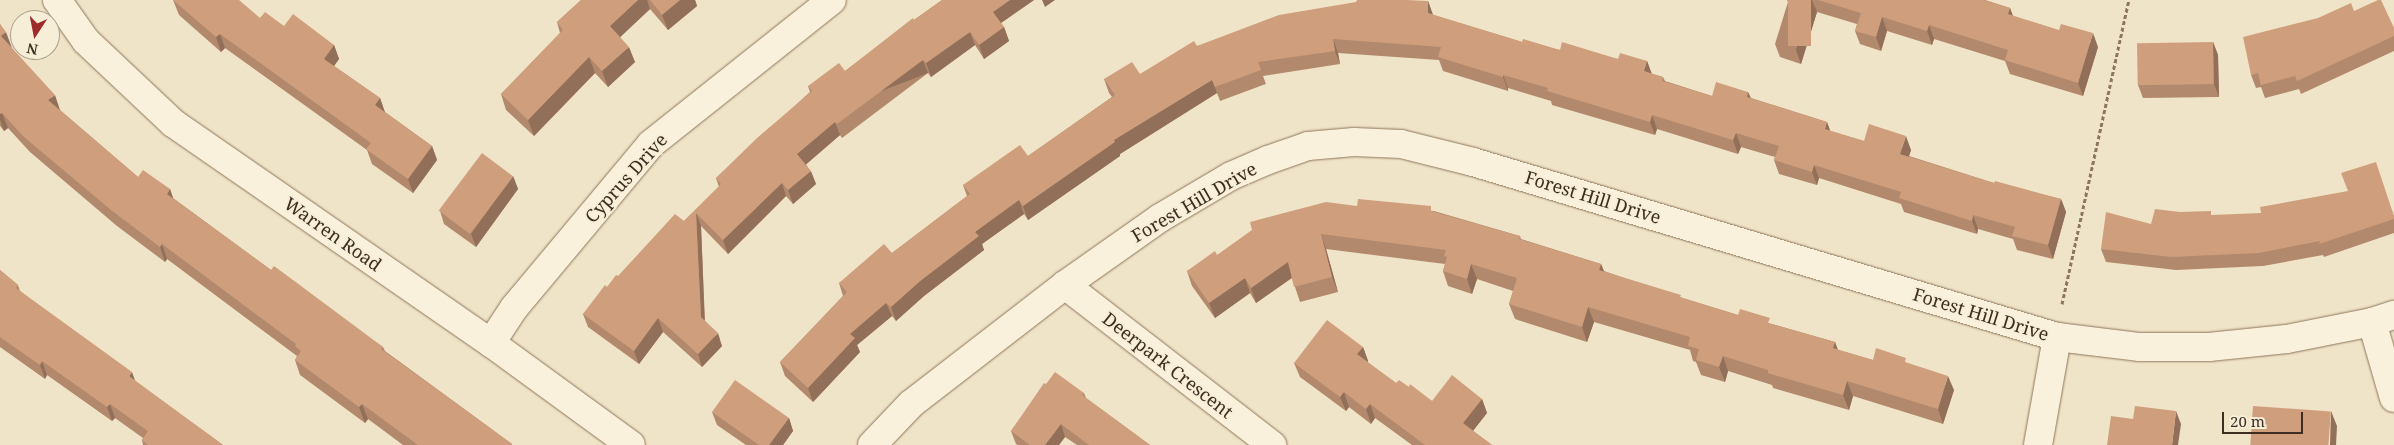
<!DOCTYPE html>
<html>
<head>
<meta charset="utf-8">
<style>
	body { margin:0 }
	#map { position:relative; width:2394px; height:445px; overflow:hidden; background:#f0e4c8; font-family:"Noto Serif",serif }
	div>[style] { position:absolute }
	.path>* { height:3px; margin-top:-1.5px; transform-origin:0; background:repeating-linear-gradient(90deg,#8d765c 0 4px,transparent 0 6.5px) }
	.roads { filter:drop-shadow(0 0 1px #8d765c) drop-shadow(0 0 1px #8d765c) }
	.street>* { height:28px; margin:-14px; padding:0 14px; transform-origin:14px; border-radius:14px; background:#faf1dc }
	.wall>* { inset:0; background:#b2896c }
	.shaded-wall>* { inset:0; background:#916f58; transform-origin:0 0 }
	.building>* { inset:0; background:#cf9f7d; transform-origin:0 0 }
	span { translate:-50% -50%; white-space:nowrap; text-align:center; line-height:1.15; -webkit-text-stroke:4px #f7eed8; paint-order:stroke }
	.street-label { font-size:18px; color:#3d2e20 }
	.north { position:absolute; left:10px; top:10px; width:50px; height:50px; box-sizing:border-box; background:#f7eed8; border:1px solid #ada18e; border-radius:50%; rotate:191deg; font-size:14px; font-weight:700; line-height:20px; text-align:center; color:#3d2e20 }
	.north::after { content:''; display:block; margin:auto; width:18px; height:22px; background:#9e2a2b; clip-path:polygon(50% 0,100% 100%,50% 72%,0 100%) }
	.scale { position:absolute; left:2222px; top:412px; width:81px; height:22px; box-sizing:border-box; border:2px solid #3d2e20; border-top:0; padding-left:6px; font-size:15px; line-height:18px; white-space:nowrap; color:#3d2e20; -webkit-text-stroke:4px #f7eed8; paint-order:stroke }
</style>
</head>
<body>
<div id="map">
	<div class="path">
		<div style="left:2062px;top:304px;width:311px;rotate:-77.6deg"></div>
	</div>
	<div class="roads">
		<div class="street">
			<div style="left:57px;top:0;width:50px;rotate:54.7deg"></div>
			<div style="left:86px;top:41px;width:120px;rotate:43.3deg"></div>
			<div style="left:173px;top:123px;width:387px;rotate:34.7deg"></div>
			<div style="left:491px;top:343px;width:173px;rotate:36.1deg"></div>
			<div style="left:1065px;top:285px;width:262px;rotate:37.7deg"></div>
			<div style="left:2372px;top:322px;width:79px;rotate:73.9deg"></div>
			<div style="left:491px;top:343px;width:42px;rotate:-56.7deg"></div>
			<div style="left:514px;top:308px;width:214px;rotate:-50.1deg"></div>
			<div style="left:651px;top:144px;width:231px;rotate:-38.5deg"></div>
			<div style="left:872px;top:445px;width:57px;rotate:-46.4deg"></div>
			<div style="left:911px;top:404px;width:195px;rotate:-37.7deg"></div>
			<div style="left:1065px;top:285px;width:116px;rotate:-35.2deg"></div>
			<div style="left:1160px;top:218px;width:82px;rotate:-30.6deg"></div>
			<div style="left:1231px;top:176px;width:40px;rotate:-23.4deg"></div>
			<div style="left:1268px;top:160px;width:42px;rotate:-19.3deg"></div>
			<div style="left:1308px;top:146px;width:46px;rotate:-5deg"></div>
			<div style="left:1354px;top:142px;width:47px;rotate:2.4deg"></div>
			<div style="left:1401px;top:144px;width:74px;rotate:14deg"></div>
			<div style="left:1473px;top:162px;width:610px;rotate:16.68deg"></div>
			<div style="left:2057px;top:337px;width:84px;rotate:6.9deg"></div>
			<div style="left:2140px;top:347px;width:69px"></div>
			<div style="left:2209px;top:347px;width:78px;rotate:-5.9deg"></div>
			<div style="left:2287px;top:339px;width:87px;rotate:-11.3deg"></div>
			<div style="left:2372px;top:322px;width:23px;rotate:-18deg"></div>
			<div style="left:2038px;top:445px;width:110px;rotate:-80deg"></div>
		</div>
	</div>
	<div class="wall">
		<div style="clip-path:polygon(173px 0,260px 18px,334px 45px,339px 59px,334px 66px,380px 98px,385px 112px,432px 146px,437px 160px,413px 193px,372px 164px,367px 150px,225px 48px,221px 52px,179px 15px)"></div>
		<div style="clip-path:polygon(581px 0,695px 0,697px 6px,668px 30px,650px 9px,620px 37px,635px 62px,608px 87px,595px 73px,534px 136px,506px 110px,501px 94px,560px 33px,557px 22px)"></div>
		<div style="clip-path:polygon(942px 0,1034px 0,1001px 23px,1004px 27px,1009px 41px,984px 59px,975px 45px,931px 77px,928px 73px,842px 138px,840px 135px,806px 164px,816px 184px,793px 204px,786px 196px,728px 254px,701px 226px,705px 321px,722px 346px,702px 367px,663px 332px,639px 364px,588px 327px,583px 314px,607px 287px,684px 221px,719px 187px,716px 178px,810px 92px,808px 86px,845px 71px,914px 20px)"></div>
		<div style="clip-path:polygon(1787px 0,1985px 0,2010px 8px,2013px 16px,2098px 47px,2083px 96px,2010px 74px,2005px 61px,1934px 39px,1932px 45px,1887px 31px,1881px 51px,1860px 44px,1855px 31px,1857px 24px,1817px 12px,1801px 64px,1780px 57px,1775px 44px,1788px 2px)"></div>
		<div style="clip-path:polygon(1428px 1px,1433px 15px,1522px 42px,1560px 50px,1618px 59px,1647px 61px,1652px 74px,1663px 77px,1665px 81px,1712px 96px,1748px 92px,1751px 98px,1827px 122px,1830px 131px,1864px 141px,1911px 150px,1909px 156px,1994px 183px,2061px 199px,2066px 212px,2053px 259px,2017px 250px,2013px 239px,1978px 229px,1977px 234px,1904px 212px,1901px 204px,1819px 178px,1817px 185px,1779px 174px,1774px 160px,1775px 157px,1741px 147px,1738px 154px,1657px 129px,1655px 135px,1552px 105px,1551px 101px,1508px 88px,1508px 91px,1443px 71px,1439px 60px,1338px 53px,1340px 64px,1263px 76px,1266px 84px,1220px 101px,1217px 93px,1120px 154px,1120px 156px,1028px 220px,1024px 214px,982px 244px,984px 250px,924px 296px,896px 321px,892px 316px,857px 345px,860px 352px,813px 402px,785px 376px,780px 362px,843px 296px,839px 283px,892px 253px,967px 196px,963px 185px,1028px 156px,1112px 97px,1109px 93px,1104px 79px,1140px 74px,1197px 46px)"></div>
		<div style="clip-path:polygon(2354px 11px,2394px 28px,2394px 51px,2301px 94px,2299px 89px,2265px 98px,2261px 87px,2256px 88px,2251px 75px)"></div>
		<div style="clip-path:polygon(0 24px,11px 47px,60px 110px,138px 177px,170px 189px,173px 198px,271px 270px,383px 347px,385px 351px,512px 444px,512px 445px,403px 445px,368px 419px,365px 423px,300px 375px,295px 360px,297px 356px,167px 259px,165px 262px,117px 226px,30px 152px,8px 128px,4px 131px,0 126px)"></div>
		<div style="clip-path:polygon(2213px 42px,2218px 55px,2219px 97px,2143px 98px,2138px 85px)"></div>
		<div style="clip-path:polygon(513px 176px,518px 189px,476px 247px,444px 224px,440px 211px)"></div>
		<div style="clip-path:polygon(1357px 206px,1434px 211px,1520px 236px,1521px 239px,1601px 264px,1604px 271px,1682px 298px,1738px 315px,1772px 324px,1835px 342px,1838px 350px,1873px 360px,1909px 364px,1954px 390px,1943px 424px,1853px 396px,1849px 410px,1773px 388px,1772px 385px,1728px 371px,1725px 382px,1701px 375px,1696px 362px,1693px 361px,1690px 350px,1594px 322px,1587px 342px,1515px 319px,1509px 304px,1513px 291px,1477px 279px,1472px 294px,1448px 286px,1443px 271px,1445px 264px,1326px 249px,1338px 292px,1300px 302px,1292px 278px,1256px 303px,1250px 293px,1215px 318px,1192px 286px,1187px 271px,1217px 255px)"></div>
		<div style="clip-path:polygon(2180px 212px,2212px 215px,2394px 215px,2394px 233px,2324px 257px,2323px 255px,2263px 266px,2176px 270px,2106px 262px,2101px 249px,2151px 224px)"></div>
		<div style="clip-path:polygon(0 270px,18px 285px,20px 291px,135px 381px,223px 445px,143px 445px,142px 440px,143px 438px,115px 418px,112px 421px,47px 375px,45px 379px,0 347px)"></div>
		<div style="clip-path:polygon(1363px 347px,1368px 361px,1367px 362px,1396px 383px,1409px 387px,1432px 401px,1482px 399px,1487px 413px,1473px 431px,1492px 445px,1412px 445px,1375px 418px,1371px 424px,1349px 407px,1346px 411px,1300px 377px,1294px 363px)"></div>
		<div style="clip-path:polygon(1046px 384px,1084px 393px,1086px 398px,1150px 445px,1077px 445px,1065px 437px,1059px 445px,1018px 445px,1016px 444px,1011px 431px)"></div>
		<div style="clip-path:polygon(712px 412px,789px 418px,793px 431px,783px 445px,746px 445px,717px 425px)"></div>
	</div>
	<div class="shaded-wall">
		<div style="clip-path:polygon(638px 0,647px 0,650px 9px,615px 42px,610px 26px)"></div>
		<div style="clip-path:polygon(680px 0,695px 0,697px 6px,668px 30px,662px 15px)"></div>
		<div style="clip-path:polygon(1010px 0,1034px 0,998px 25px,993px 12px)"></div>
		<div style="clip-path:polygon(1042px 0,1055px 0,1045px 7px)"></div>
		<div style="clip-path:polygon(1811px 0,1812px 0,1817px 12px,1801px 64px,1796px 50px)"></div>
		<div style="clip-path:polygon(1428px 1px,1433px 15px,1428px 13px)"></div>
		<div style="clip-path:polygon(2010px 8px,2015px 22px,2008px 14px)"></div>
		<div style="clip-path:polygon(1882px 17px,1887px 31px,1881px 51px,1876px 37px)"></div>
		<div style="clip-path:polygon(1929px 25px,1934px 39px,1932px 45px,1927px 31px)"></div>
		<div style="clip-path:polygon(1004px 27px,1009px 41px,984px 59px,979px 45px)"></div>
		<div style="clip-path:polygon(6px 32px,12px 48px,1px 36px)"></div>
		<div style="clip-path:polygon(970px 32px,975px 45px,931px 77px,926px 63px)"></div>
		<div style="clip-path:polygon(2093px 33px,2098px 47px,2083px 96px,2078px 83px)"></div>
		<div style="clip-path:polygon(220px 34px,225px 48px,221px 52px,216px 37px)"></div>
		<div style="clip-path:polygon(1333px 39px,1338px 53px,1340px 64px,1335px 51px)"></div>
		<div style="clip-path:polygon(2213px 42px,2218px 55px,2219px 97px,2214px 84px)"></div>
		<div style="clip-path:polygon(334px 45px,339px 59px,329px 73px,324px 59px)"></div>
		<div style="clip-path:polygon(629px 47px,635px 62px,608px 87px,602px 71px)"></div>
		<div style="clip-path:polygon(589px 57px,595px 73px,534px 136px,528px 120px)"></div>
		<div style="left:923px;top:60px;width:14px;height:107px;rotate:69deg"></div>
		<div style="clip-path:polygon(1647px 61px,1652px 75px,1644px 71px)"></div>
		<div style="clip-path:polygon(1503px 75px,1508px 88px,1508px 91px,1503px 77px)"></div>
		<div style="clip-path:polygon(1212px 80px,1217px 93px,1120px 154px,1120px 156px,1028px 220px,1023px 206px,1114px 140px)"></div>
		<div style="clip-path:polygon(1748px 92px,1753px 105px,1747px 97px)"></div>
		<div style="clip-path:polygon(55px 95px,60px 110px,54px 116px,48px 100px)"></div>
		<div style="clip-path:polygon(380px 98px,385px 113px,375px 105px)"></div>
		<div style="clip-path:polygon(2px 113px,8px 128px,4px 131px,0 120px,0 114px)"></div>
		<div style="clip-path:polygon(1652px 115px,1657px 129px,1655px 135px,1650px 122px)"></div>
		<div style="clip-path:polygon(835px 122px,840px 135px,802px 168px,797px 154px)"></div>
		<div style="clip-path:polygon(1827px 122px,1832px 136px,1825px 129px)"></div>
		<div style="clip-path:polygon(1736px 133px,1741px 147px,1738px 154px,1733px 140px)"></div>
		<div style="clip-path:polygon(1906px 136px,1911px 150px,1905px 168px,1900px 154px)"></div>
		<div style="clip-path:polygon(432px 146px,437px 160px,413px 193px,408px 179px)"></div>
		<div style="clip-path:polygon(1814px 165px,1819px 178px,1817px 185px,1812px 172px)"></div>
		<div style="clip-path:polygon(811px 171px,816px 184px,793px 204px,788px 190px)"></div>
		<div style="clip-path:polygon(513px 176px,518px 189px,476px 247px,471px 234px)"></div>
		<div style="clip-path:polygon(782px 183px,786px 196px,728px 254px,723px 240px)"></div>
		<div style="clip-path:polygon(170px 189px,175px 204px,167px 194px)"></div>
		<div style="clip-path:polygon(2061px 199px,2066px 212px,2053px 259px,2048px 245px)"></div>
		<div style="clip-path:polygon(1019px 200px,1024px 214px,982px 244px,984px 250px,924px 296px,896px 321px,891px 307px,975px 232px)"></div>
		<div style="clip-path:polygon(696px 213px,701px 226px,705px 331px,701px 317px)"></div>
		<div style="clip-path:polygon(1973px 215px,1978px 229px,1977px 234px,1972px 221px)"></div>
		<div style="clip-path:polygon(1321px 234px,1326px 249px,1338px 292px,1332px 277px)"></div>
		<div style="clip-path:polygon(162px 244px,167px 259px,165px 262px,160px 247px)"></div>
		<div style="clip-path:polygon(1288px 262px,1293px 277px,1256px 303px,1251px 288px)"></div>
		<div style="clip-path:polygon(1471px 264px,1477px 279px,1472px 294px,1467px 279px)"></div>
		<div style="clip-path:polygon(1601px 264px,1607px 279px,1599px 270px)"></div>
		<div style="clip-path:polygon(1245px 278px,1250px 293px,1215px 318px,1209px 303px)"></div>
		<div style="clip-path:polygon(886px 303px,892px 316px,857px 345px,860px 352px,813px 402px,808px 388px,850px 334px)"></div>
		<div style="clip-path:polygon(1588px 307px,1594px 322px,1587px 342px,1582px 327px)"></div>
		<div style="clip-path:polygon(658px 318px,663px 332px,639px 364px,634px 351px)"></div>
		<div style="clip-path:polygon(718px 333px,722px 346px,702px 367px,698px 354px)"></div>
		<div style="clip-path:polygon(1835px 342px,1840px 357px,1833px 348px)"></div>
		<div style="clip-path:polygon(1363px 347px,1368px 361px,1362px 368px,1357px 354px)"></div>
		<div style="clip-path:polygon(1723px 356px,1728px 371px,1725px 382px,1719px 367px)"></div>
		<div style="clip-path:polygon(42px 361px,47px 375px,45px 379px,40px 365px)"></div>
		<div style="clip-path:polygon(132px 372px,137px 386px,129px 376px)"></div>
		<div style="clip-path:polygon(1948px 376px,1954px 390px,1943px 424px,1938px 409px)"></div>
		<div style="clip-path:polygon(1847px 381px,1853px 396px,1849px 410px,1843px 395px)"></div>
		<div style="clip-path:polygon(1344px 392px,1349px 407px,1346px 411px,1340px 397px)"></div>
		<div style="clip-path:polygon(1482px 399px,1487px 413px,1468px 437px,1463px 423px)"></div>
		<div style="clip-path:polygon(110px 404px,115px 418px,112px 421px,107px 407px)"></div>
		<div style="clip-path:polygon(362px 404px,368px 419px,365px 423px,359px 407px)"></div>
		<div style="clip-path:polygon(1370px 404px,1375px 418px,1371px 424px,1366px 409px)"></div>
		<div style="clip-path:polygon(2176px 411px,2181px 424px,2178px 445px,2172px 445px)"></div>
		<div style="clip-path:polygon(2331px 411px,2337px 426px,2336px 445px,2330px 445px)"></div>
		<div style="clip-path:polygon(789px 418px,793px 431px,783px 445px,769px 445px)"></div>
		<div style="clip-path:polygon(1061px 424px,1065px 437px,1059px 445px,1045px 445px)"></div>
	</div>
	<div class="building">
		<div style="clip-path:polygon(173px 0,239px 0,260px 18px,265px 12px,284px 26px,293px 14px,334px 45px,324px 59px,380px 98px,375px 105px,432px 146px,408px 179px,366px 149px,371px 143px,220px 34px,216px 37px)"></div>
		<div style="clip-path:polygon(581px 0,638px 0,610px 26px,629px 47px,602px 71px,589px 57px,528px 120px,501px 94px,563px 30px,557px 22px)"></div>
		<div style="clip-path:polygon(650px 0,680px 0,662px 15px)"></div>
		<div style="clip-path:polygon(942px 0,1010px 0,993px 12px,1004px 27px,979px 45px,970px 32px,926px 63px,923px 60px,837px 124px,835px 122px,797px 154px,811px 171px,788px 190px,782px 183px,723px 240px,696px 213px,701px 317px,718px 333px,698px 354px,658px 318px,634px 351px,583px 314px,605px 285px,607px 287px,616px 275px,618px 276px,675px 214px,684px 221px,721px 184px,716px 178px,757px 138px,812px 91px,808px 86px,839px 63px,845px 71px,913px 18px,914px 20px)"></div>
		<div style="clip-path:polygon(1357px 0,1407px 0,1428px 1px,1428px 13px,1522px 42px,1523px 39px,1560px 50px,1562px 42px,1618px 59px,1620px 53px,1647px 61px,1644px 71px,1663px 77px,1662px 81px,1712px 96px,1716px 82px,1748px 92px,1747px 97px,1827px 122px,1825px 129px,1864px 141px,1869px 124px,1906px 136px,1900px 154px,1994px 183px,1995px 181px,2061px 199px,2048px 245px,2012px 236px,2015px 227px,1973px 215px,1972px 221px,1899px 198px,1901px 192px,1814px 165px,1812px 172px,1774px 160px,1779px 146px,1736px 133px,1733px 140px,1652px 115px,1650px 122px,1547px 91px,1548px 88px,1503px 75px,1503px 77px,1438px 57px,1441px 47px,1333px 39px,1335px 51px,1258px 62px,1261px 70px,1215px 87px,1212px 80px,1114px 140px,1115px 142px,1023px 206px,1019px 200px,975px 232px,979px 236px,919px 282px,891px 307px,886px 303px,850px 334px,855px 338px,808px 388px,780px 362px,847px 292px,839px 283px,884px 244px,892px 253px,970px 194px,963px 185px,1020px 145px,1028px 156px,1115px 95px,1104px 79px,1132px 62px,1140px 74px,1194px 41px,1197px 46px,1279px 15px,1356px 2px)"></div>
		<div style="left:1788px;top:0;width:23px;height:46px"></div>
		<div style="clip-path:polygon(1818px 0,1983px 0,2010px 8px,2008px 14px,2059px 30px,2061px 24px,2093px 33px,2078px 83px,2005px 60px,2008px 50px,1929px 25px,1927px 31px,1882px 17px,1876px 37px,1855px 31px,1861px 13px)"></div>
		<div style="clip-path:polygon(2378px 0,2381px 0,2394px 28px,2394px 36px,2297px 81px,2295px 76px,2261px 85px,2258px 73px,2251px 75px,2243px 37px,2318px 18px,2351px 3px,2354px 11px)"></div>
		<div style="clip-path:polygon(0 24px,6px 32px,1px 36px,55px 95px,48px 100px,138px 177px,143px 170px,170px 189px,167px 194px,271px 270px,274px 266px,293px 280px,383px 347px,381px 349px,512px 444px,511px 445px,418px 445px,362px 404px,359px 407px,295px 360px,301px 351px,295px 346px,296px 344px,162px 244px,160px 247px,111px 210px,24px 137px,2px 113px,0 114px)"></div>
		<div style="left:2213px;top:42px;width:42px;height:76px;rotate:89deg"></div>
		<div style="left:482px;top:153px;width:39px;height:72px;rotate:37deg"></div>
		<div style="clip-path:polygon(2376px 162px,2394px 216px,2394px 219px,2319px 244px,2320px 241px,2258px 253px,2171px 257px,2101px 249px,2106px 212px,2151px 224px,2155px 209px,2180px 212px,2211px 211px,2211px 215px,2261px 213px,2260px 207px,2348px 191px,2341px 173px)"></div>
		<div style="clip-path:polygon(1358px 199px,1431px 206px,1431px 211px,1520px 236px,1519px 239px,1601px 264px,1599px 270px,1681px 295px,1680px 297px,1738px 315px,1740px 309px,1770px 318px,1768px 323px,1835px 342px,1833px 348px,1873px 360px,1876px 348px,1906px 358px,1905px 362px,1948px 376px,1938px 409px,1847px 381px,1843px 395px,1768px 373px,1768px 370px,1723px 356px,1719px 367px,1696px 360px,1699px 349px,1688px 346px,1690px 337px,1588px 307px,1582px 327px,1509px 304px,1517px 278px,1471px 264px,1467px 279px,1443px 271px,1447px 257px,1444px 256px,1446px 250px,1321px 234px,1332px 277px,1294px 287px,1288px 262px,1251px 288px,1245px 278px,1209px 303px,1187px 271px,1215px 251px,1217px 255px,1252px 230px,1250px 222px,1326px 202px,1357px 206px)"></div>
		<div style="clip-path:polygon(0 270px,18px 285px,16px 288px,132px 372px,129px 376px,223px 445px,148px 445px,142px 440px,148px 431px,110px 404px,107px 407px,42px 361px,40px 365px,0 337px)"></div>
		<div style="clip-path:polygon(1327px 320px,1363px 347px,1357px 354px,1396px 383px,1399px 380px,1409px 387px,1410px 384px,1432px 401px,1452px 375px,1482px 399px,1463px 423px,1492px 445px,1425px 445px,1370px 404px,1366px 409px,1344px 392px,1340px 397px,1294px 363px)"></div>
		<div style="clip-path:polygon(1055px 372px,1084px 393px,1082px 395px,1150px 445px,1089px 445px,1061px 424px,1045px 445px,1030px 445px,1011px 431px,1044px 383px,1046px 384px)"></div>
		<div style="clip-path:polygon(735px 380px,789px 418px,769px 445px,759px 445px,712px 412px)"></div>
		<div style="clip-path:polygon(2135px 406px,2176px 411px,2172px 445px,2107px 445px,2111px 416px,2133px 419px)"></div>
		<div style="left:2253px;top:406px;width:78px;height:39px;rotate:4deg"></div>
	</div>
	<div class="street-label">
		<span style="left:626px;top:178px;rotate:-48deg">Cyprus Drive</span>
		<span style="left:1593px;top:197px;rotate:17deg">Forest Hill Drive</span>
		<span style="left:1194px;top:202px;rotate:-30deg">Forest Hill Drive</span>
		<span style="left:333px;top:234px;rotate:35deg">Warren Road</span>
		<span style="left:1981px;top:314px;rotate:17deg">Forest Hill Drive</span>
		<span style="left:1168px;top:365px;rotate:38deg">Deerpark Crescent</span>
	</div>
	<div class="north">N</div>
	<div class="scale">20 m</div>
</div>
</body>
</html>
